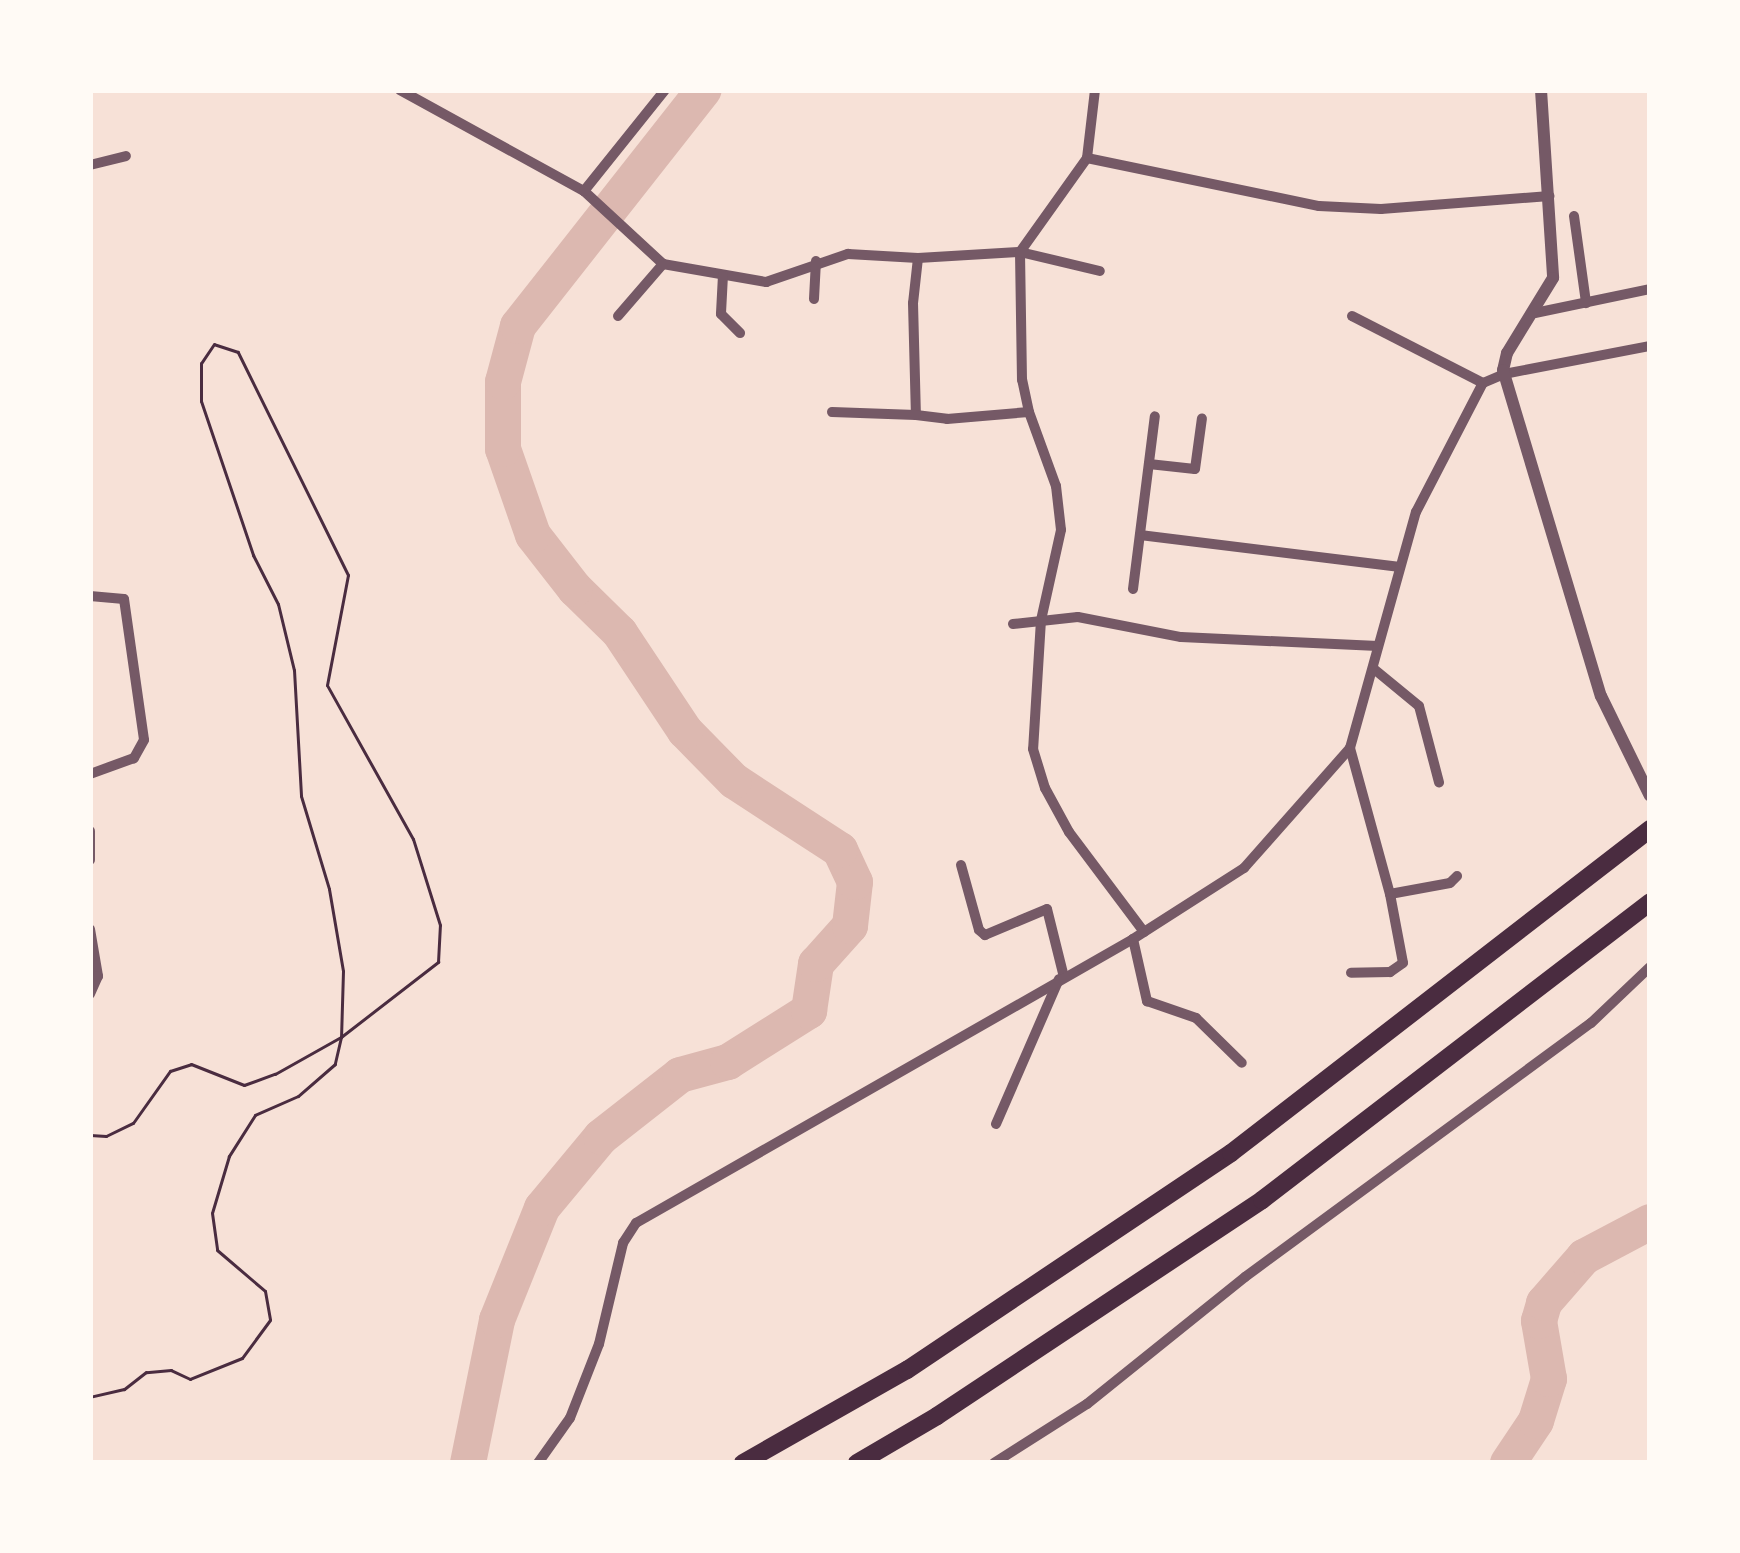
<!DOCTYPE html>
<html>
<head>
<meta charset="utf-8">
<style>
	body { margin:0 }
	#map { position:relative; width:1740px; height:1553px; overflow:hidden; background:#f7e1d7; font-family:"Noto Sans",sans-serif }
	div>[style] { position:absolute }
	.river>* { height:36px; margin:-18px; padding:0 18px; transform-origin:18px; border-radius:18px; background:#dcb8b0 }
	.path>* { height:3px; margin:-1.5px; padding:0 1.5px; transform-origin:1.5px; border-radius:1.5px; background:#4a2c40 }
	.minor>* { height:10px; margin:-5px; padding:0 5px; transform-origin:5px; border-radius:5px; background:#755966 }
	.tertiary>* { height:12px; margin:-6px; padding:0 6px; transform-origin:6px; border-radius:6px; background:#755966 }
	.motorway>* { height:18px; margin:-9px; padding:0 9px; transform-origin:9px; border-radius:9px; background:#4a2c40 }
	span { translate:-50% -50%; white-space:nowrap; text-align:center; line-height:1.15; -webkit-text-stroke:9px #fffaf5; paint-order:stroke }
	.frame { position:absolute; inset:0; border:93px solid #fffaf5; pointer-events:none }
</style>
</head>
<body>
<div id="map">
	<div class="river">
		<div style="left:468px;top:1463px;width:146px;rotate:-78.5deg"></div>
		<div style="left:497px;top:1320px;width:121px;rotate:-68.1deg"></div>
		<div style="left:542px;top:1208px;width:92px;rotate:-50.3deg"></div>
		<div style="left:601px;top:1137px;width:100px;rotate:-38.1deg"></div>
		<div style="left:680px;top:1075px;width:50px;rotate:-15.2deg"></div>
		<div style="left:728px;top:1062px;width:96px;rotate:-32.2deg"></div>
		<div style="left:809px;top:1011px;width:48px;rotate:-81.5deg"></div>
		<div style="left:816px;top:964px;width:51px;rotate:-48.2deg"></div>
		<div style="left:850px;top:926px;width:44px;rotate:-83.5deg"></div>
		<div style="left:855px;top:882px;width:35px;rotate:-115deg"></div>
		<div style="left:840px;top:850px;width:126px;rotate:-146.9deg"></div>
		<div style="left:734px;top:781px;width:70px;rotate:-134.4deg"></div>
		<div style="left:685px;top:731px;width:118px;rotate:-123.6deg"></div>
		<div style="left:620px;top:633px;width:63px;rotate:-135.6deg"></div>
		<div style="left:575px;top:589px;width:68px;rotate:-127.9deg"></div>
		<div style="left:533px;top:535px;width:91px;rotate:-109.2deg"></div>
		<div style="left:503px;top:449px;width:67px;rotate:-90deg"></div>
		<div style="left:503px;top:382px;width:58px;rotate:-75deg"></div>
		<div style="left:518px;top:326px;width:300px;rotate:-51.8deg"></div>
		<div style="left:1508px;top:1463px;width:50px;rotate:-56.3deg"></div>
		<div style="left:1536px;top:1421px;width:44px;rotate:-72.8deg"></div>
		<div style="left:1549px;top:1379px;width:59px;rotate:-99.8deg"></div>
		<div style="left:1539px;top:1321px;width:19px;rotate:-74deg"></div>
		<div style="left:1544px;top:1303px;width:61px;rotate:-49deg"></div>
		<div style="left:1584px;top:1257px;width:75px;rotate:-27.9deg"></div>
	</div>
	<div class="path">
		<div style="left:90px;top:1135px;width:16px;rotate:4deg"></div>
		<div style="left:106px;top:1136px;width:30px;rotate:-26deg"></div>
		<div style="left:133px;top:1123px;width:64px;rotate:-54.6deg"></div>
		<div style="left:170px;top:1071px;width:22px;rotate:-18deg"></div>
		<div style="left:191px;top:1064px;width:57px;rotate:21.6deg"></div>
		<div style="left:244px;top:1085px;width:33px;rotate:-20deg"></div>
		<div style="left:275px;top:1074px;width:76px;rotate:-29.3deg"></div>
		<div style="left:341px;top:1037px;width:123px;rotate:-37.7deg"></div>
		<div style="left:438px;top:962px;width:37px;rotate:-87deg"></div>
		<div style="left:440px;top:925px;width:90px;rotate:-107.4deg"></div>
		<div style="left:413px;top:839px;width:176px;rotate:-119.2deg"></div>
		<div style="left:327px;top:685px;width:112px;rotate:-79.2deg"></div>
		<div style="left:348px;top:575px;width:249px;rotate:-116.3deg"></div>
		<div style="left:238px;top:352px;width:25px;rotate:-162deg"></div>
		<div style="left:214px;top:344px;width:23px;rotate:124deg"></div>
		<div style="left:201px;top:363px;width:38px;rotate:90deg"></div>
		<div style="left:201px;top:401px;width:163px;rotate:71.3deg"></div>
		<div style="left:253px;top:555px;width:55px;rotate:63deg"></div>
		<div style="left:278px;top:604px;width:68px;rotate:76.4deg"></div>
		<div style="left:294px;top:670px;width:126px;rotate:86.8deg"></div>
		<div style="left:301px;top:796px;width:97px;rotate:73.2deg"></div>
		<div style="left:329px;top:889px;width:83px;rotate:80.3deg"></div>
		<div style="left:343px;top:971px;width:66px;rotate:91.7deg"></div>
		<div style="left:341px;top:1037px;width:28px;rotate:103deg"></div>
		<div style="left:335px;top:1064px;width:49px;rotate:139.1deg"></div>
		<div style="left:298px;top:1096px;width:47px;rotate:156.2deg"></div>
		<div style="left:255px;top:1115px;width:49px;rotate:122.4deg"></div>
		<div style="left:229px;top:1156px;width:59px;rotate:106.6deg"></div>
		<div style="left:212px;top:1213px;width:37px;rotate:82deg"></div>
		<div style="left:217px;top:1250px;width:63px;rotate:40.5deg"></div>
		<div style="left:265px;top:1291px;width:29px;rotate:80deg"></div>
		<div style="left:270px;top:1320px;width:47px;rotate:126.4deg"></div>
		<div style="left:242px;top:1358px;width:56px;rotate:158deg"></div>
		<div style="left:190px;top:1379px;width:21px;rotate:-155deg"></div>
		<div style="left:171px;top:1370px;width:25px;rotate:175deg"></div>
		<div style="left:146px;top:1372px;width:28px;rotate:142deg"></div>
		<div style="left:124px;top:1389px;width:35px;rotate:167deg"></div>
	</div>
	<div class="minor">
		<div style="left:400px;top:90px;width:210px;rotate:28.8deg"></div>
		<div style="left:584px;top:191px;width:108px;rotate:42.7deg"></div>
		<div style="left:663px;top:264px;width:105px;rotate:9.9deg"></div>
		<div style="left:766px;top:282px;width:87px;rotate:-18.9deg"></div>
		<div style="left:848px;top:254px;width:70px;rotate:3.3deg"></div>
		<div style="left:918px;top:258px;width:102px;rotate:-3.4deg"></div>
		<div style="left:1020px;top:252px;width:115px;rotate:-54.5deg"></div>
		<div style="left:1087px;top:158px;width:237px;rotate:11.7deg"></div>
		<div style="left:1319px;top:206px;width:62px;rotate:2.8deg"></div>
		<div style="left:1381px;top:209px;width:169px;rotate:-4.4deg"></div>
		<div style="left:1087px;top:158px;width:68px;rotate:-83.3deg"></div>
		<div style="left:90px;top:165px;width:37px;rotate:-14deg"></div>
		<div style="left:584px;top:191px;width:129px;rotate:-51.3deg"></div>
		<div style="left:1574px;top:216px;width:88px;rotate:82.1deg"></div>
		<div style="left:918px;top:258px;width:45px;rotate:96.3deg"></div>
		<div style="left:913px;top:303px;width:112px;rotate:88.5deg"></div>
		<div style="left:916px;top:415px;width:31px;rotate:7deg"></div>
		<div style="left:947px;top:419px;width:82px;rotate:-4.9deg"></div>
		<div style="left:1029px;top:412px;width:79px;rotate:70deg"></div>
		<div style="left:1056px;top:486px;width:44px;rotate:83.5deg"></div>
		<div style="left:1061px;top:530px;width:92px;rotate:102.5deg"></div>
		<div style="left:1041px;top:620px;width:129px;rotate:93.5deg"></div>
		<div style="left:1033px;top:749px;width:41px;rotate:72.9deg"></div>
		<div style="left:1045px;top:788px;width:50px;rotate:61.4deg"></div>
		<div style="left:1069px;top:832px;width:125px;rotate:53.1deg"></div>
		<div style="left:723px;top:275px;width:39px;rotate:93deg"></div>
		<div style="left:721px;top:314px;width:27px;rotate:45deg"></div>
		<div style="left:814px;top:299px;width:38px;rotate:-87deg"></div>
		<div style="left:1535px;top:313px;width:117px;rotate:-11.8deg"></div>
		<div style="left:618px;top:316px;width:69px;rotate:-49.1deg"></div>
		<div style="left:1352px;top:316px;width:147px;rotate:27.1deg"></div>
		<div style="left:832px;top:412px;width:84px;rotate:2deg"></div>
		<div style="left:1029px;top:412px;width:33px;rotate:-102deg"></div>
		<div style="left:1022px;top:380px;width:128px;rotate:-90.9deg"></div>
		<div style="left:1020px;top:252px;width:82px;rotate:13.4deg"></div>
		<div style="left:1149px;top:464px;width:46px;rotate:6.2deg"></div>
		<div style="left:1195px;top:469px;width:51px;rotate:-82.2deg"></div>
		<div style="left:1140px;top:535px;width:262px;rotate:7deg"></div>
		<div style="left:1133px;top:589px;width:174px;rotate:-82.8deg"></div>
		<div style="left:90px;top:596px;width:34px;rotate:5deg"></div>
		<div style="left:124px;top:599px;width:142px;rotate:81.9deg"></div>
		<div style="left:144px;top:740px;width:21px;rotate:119deg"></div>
		<div style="left:134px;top:758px;width:47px;rotate:160deg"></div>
		<div style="left:1013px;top:624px;width:65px;rotate:-6.1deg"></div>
		<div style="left:1078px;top:617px;width:105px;rotate:11deg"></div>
		<div style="left:1181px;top:637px;width:197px;rotate:2.6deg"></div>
		<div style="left:1374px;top:669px;width:58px;rotate:39.4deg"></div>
		<div style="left:1419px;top:706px;width:79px;rotate:75.3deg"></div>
		<div style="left:1350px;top:748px;width:151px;rotate:74.7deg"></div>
		<div style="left:1390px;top:894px;width:70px;rotate:79.3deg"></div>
		<div style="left:1403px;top:963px;width:16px;rotate:145deg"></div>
		<div style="left:1390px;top:972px;width:39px;rotate:179deg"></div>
		<div style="left:90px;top:831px;width:29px;rotate:90deg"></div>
		<div style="left:961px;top:865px;width:67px;rotate:74.5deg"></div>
		<div style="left:979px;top:930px;width:8px;rotate:40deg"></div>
		<div style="left:985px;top:935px;width:67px;rotate:-22.8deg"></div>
		<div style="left:1047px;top:909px;width:70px;rotate:76deg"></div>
		<div style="left:1390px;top:894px;width:61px;rotate:-10.4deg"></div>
		<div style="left:1450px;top:883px;width:10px;rotate:-45deg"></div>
		<div style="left:90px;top:929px;width:48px;rotate:80.3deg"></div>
		<div style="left:98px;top:976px;width:20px;rotate:114deg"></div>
		<div style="left:1133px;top:939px;width:64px;rotate:77.3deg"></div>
		<div style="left:1147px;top:1001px;width:52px;rotate:19.1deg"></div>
		<div style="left:1196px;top:1018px;width:64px;rotate:44.4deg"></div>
		<div style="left:996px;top:1124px;width:158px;rotate:-66.5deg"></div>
		<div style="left:538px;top:1463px;width:55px;rotate:-54.6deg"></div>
		<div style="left:570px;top:1418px;width:79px;rotate:-68.6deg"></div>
		<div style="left:599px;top:1344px;width:104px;rotate:-76.6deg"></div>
		<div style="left:623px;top:1243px;width:24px;rotate:-57deg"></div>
		<div style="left:636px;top:1223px;width:572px;rotate:-29.74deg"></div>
		<div style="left:1133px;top:939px;width:132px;rotate:-32.6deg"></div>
		<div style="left:1244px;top:868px;width:160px;rotate:-48.5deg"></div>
		<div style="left:1350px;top:748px;width:245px;rotate:-74.4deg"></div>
		<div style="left:1416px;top:512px;width:145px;rotate:-62.6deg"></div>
		<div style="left:1483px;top:383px;width:23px;rotate:-23deg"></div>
		<div style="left:1504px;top:374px;width:149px;rotate:-10.9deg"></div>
		<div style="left:994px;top:1463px;width:110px;rotate:-32.4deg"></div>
		<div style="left:1087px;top:1404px;width:203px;rotate:-38.8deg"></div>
		<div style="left:1245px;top:1277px;width:429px;rotate:-36.3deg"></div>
		<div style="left:1591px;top:1023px;width:81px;rotate:-43.5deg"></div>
	</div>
	<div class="tertiary">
		<div style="left:1541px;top:90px;width:188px;rotate:86.3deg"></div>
		<div style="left:1553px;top:278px;width:88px;rotate:121.5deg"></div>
		<div style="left:1507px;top:353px;width:17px;rotate:103deg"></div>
		<div style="left:1503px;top:370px;width:340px;rotate:73.3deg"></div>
		<div style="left:1601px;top:696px;width:111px;rotate:63.9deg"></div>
	</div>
	<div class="motorway">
		<div style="left:743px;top:1463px;width:189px;rotate:-29.6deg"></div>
		<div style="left:907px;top:1370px;width:390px;rotate:-33.8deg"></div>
		<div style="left:1231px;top:1153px;width:530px;rotate:-37.71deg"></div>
		<div style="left:857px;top:1463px;width:93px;rotate:-30.4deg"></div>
		<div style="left:937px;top:1416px;width:390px;rotate:-33.6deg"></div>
		<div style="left:1262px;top:1200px;width:489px;rotate:-37.5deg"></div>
	</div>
	<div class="frame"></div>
</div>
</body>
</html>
